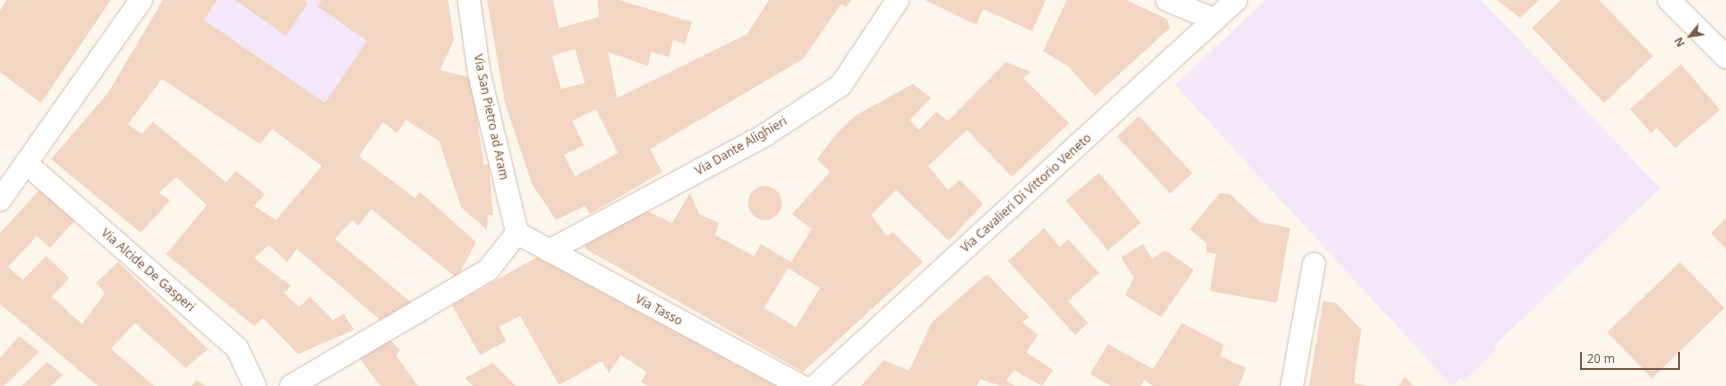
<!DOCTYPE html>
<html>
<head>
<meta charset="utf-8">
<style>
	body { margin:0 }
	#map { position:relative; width:1726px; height:386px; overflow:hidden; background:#fdf6ec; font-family:"Noto Sans",sans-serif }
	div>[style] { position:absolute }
	.education>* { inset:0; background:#f3e8fa }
	.building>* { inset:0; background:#f3d5c3; transform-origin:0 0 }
	.round { border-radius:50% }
	.roads { filter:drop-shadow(0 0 1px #d1beb0) drop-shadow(0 0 1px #d1beb0) }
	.minor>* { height:22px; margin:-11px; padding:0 11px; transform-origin:11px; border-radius:11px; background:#fff }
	span { translate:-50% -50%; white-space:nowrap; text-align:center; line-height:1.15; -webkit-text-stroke:3.5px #fffaf3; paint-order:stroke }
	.street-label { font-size:12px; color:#7a5c4d }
	.north { position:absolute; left:1670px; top:16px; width:40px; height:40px; -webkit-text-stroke:3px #fffaf3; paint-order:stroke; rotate:240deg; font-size:11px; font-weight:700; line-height:16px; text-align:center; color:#7a5c4d }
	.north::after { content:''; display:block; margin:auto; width:14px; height:18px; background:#7a5c4d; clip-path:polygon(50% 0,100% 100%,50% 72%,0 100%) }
	.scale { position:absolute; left:1580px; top:352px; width:100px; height:18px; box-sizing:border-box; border:2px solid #7a5c4d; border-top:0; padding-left:5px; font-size:12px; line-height:14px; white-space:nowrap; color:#7a5c4d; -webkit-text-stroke:3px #fffaf3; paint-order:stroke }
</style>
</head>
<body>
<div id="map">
	<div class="education">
		<div style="clip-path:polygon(163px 0,328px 0,399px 41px,322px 166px,150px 22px)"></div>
		<div style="clip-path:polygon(1266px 0,1481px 0,1660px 188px,1494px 346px,1497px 349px,1464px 381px,1461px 378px,1452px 386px,1175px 85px)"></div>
	</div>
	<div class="building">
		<div style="clip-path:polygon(6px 0,111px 0,41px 103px,0 72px,0 11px)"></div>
		<div style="clip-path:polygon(evenodd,163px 0,217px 0,204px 20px,325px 103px,367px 41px,317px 6px,322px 0,448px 0,454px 40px,440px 70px,471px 78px,484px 165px,489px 164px,493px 215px,488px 215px,487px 230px,461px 207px,439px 141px,406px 120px,397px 133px,383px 122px,359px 156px,415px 198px,420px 192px,476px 242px,457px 278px,371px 209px,358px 226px,352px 220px,335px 239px,413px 304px,380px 320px,297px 249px,287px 262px,269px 245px,254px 258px,291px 286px,284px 293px,299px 307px,310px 297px,333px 320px,344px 314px,354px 330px,298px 354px,263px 318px,254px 326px,166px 254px,207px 205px,176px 177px,159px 193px,170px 200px,141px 233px,51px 159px,108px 93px,163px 0,162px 79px,260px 144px,272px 129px,322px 166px,276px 220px,254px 206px,265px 194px,236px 171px,226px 182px,153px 122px,142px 134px,128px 124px,162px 79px)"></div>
		<div style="clip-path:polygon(235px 0,304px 0,308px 3px,286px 36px)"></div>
		<div style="clip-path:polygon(evenodd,487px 0,553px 0,559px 28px,599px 17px,598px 0,619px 0,692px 22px,685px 44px,673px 40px,669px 57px,651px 52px,648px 66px,608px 52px,617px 98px,747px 34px,769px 0,851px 0,846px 7px,841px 4px,803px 59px,650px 149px,662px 172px,590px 214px,585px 206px,556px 220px,532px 184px,505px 103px,487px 0,575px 49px,585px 83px,561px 89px,552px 56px,575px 49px,487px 0,596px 109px,618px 153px,575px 176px,564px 155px,584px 145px,572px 121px,596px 109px)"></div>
		<div style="clip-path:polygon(925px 0,1046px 0,1032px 31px,983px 9px,976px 25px)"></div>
		<div style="clip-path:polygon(1067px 0,1126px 0,1167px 19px,1170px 28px,1095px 96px,1068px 66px,1043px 51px)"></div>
		<div style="clip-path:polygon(1497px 0,1539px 0,1520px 18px)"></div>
		<div style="clip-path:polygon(1561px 0,1599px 0,1653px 56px,1604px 103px,1532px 28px)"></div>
		<div style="clip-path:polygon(evenodd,1006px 62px,1031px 72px,1023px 78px,1069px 123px,1012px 177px,967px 130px,928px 166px,948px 190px,960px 180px,983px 204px,949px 241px,896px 190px,871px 215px,887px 236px,893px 232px,923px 262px,803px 372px,584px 248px,590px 236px,639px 207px,672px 223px,690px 193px,699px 214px,719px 223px,715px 235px,754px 256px,761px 244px,791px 262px,812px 229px,792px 214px,830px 172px,817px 159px,837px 133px,856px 115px,913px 84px,931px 98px,910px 120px,919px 130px,936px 112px,948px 121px,1006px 62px,788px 268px,820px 288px,796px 327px,764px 308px,788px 268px)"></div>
		<div style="clip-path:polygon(1681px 64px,1720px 110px,1675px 148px,1657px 128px,1651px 133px,1630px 109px)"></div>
		<div style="left:1139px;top:116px;width:78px;height:30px;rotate:47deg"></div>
		<div style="left:1099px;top:173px;width:65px;height:43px;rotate:50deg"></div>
		<div class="round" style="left:748px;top:186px;width:34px;height:34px"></div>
		<div style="clip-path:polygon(43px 186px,77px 218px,50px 248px,37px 236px,8px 267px,23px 280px,46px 256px,69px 278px,52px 297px,82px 324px,105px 293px,96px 283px,118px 262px,208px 349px,186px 368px,135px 323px,111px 349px,154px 386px,98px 386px,0 304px,0 233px)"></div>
		<div style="clip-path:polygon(1220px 193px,1230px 194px,1260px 222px,1290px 228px,1277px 303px,1210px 291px,1216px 254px,1206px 252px,1207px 244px,1190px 229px)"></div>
		<div style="clip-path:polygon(1726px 218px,1726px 249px,1711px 233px)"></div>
		<div style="clip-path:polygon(1044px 228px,1060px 247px,1068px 239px,1099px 273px,1068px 301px,1088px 323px,1075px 335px,1008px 261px)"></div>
		<div style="clip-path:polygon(1143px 244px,1152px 259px,1165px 250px,1194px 270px,1161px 317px,1125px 295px,1134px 278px,1121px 257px)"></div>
		<div style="clip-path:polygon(537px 257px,776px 386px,648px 386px,641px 382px,647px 372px,621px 355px,609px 373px,602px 361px,559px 385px,520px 316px,499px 327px,506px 341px,480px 355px,452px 305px)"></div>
		<div style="left:1680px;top:262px;width:64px;height:101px;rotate:46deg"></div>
		<div style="clip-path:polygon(987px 274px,1029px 317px,1022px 322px,1038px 335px,1026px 352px,1053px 370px,1042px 386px,1014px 370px,1006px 381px,1016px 386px,1001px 386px,980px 379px,977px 386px,861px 386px,884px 360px,909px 371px,932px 322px)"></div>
		<div style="clip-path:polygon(1323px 301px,1336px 303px,1361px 329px,1354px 383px,1368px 386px,1309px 386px)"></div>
		<div style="clip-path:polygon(1182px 323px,1224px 345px,1220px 356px,1246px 368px,1239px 386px,1153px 386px,1144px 380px,1141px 386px,1111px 386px,1090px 374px,1108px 344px,1153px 369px)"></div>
		<div style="clip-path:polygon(19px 336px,39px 352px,4px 386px,0 386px,0 358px)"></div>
		<div style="clip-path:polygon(389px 339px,400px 350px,396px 355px,418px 386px,380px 386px,357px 355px)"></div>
		<div style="clip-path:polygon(47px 362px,63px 375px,51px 386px,22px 386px)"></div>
		<div style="clip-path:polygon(493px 363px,516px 386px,473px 386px,465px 378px)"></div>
		<div style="clip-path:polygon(1405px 377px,1413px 386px,1399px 386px)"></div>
		<div style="clip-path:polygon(196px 380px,206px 386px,192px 386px)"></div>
	</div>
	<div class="roads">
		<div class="minor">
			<div style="left:469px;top:0;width:74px;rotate:82.2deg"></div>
			<div style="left:479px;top:73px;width:164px;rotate:76.6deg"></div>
			<div style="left:1167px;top:0;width:52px;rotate:22.6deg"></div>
			<div style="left:1669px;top:0;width:81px;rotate:45deg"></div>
			<div style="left:28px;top:165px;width:278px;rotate:41.2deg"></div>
			<div style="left:237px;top:348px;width:42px;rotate:64.7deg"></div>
			<div style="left:0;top:200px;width:245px;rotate:-54.8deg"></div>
			<div style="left:517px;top:233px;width:323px;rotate:28.3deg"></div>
			<div style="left:549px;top:251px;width:245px;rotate:-28.2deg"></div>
			<div style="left:765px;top:135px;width:91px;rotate:-33.3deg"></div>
			<div style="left:841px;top:85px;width:102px;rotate:-56.2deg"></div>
			<div style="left:291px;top:386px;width:229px;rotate:-30.5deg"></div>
			<div style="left:488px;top:270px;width:47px;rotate:-51.9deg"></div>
			<div style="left:815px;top:386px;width:571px;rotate:-42.52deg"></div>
			<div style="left:1292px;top:386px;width:124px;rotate:-79.8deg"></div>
		</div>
	</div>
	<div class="street-label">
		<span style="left:491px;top:117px;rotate:78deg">Via San Pietro ad Aram</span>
		<span style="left:741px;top:146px;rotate:-30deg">Via Dante Alighieri</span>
		<span style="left:1026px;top:193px;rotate:-42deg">Via Cavalieri Di Vittorio Veneto</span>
		<span style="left:148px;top:270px;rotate:41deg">Via Alcide De Gasperi</span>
		<span style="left:659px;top:310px;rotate:28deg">Via Tasso</span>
	</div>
	<div class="north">N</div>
	<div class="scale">20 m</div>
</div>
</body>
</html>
